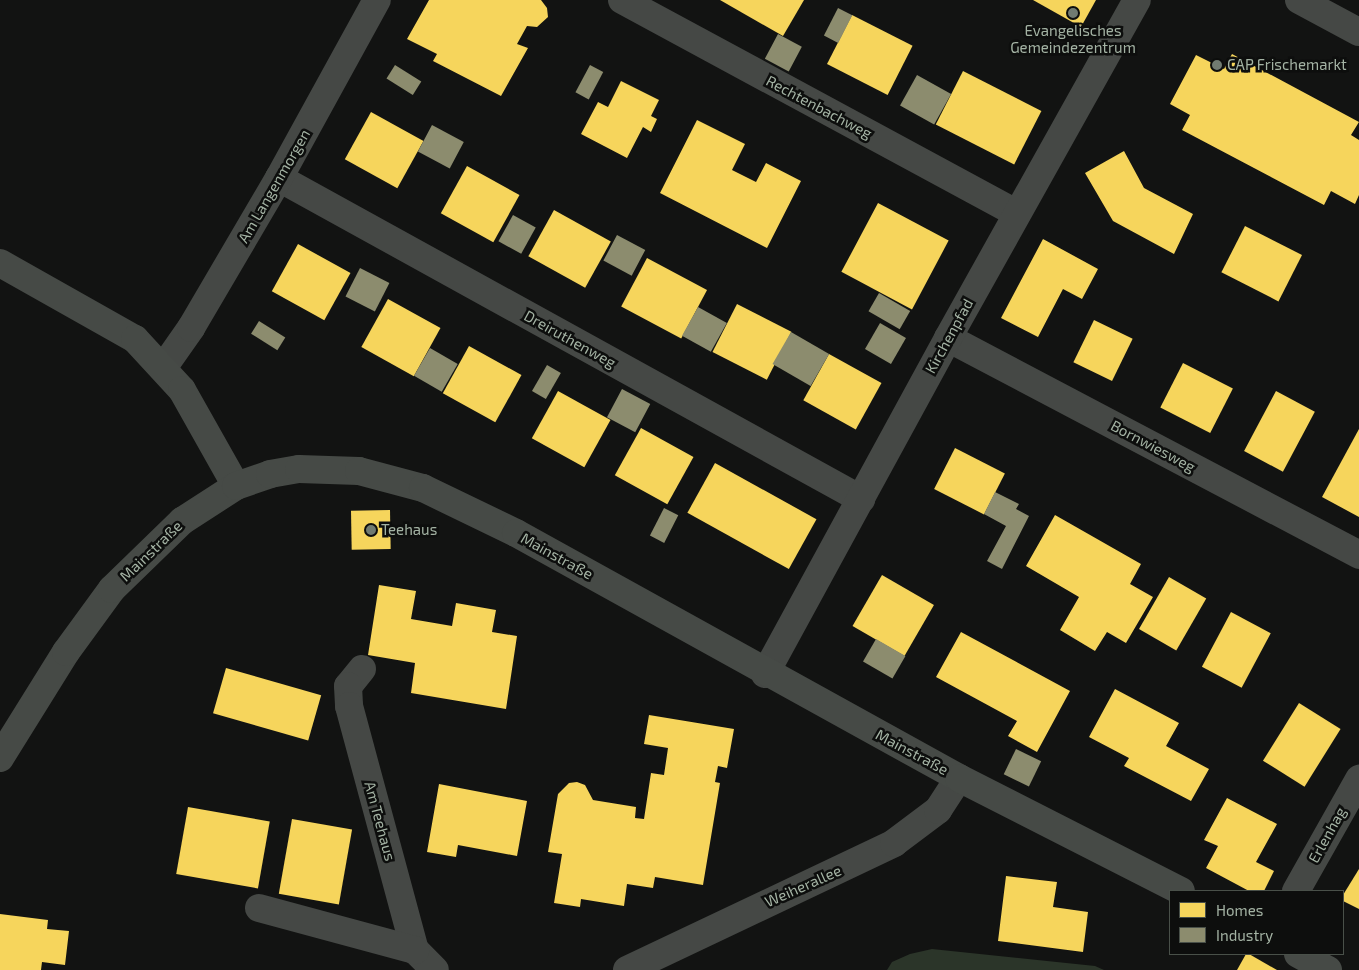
<!DOCTYPE html>
<html>
<head>
<meta charset="utf-8">
<style>
	body { margin:0 }
	#map { position:relative; width:1359px; height:970px; overflow:hidden; background:#121312; font-family:"Exo 2",sans-serif }
	div>[style] { position:absolute }
	.water>* { inset:0; background:#2b3529 }
	.homes>* { inset:0; background:#f6d55c; transform-origin:0 0 }
	.industry>* { inset:0; background:#8c8c6e; transform-origin:0 0 }
	.minor>* { height:28px; margin:-14px; padding:0 14px; transform-origin:14px; border-radius:14px; background:#454845 }
	.major>* { height:28px; margin:-14px; padding:0 14px; transform-origin:14px; border-radius:14px; background:#464a46 }
	.dots>* { width:14px; height:14px; translate:-50% -50%; box-sizing:border-box; border:2px solid #0d0e0d; border-radius:50% }
	span { translate:-50% -50%; white-space:nowrap; text-align:center; line-height:1.15; -webkit-text-stroke:5px #0d0e0d; paint-order:stroke }
	.poi-label { font-size:15px; color:#a4b3a4 }
	.left { translate:0 -50%; text-align:left }
	.street-label { font-size:15px; color:#a4b3a4 }
	.legend { position:absolute; left:1169px; top:890px; width:175px; height:65px; box-sizing:border-box; background:#0d0e0d; border:1px solid #495049; margin:0; padding:6px 9px; list-style:none; font-size:15px; color:#a4b3a4 }
	.legend li { display:flex; align-items:center; gap:10px; height:25px }
	.legend b { width:25px; border:1px solid #495049 }
</style>
</head>
<body>
<div id="map">
	<div class="water">
		<div style="clip-path:polygon(932px 949px,1095px 966px,1104px 970px,887px 970px,892px 962px,910px 954px)"></div>
	</div>
	<div class="homes">
		<div style="clip-path:polygon(429px 0,541px 0,547px 8px,548px 17px,537px 27px,527px 26px,517px 44px,528px 48px,501px 96px,433px 61px,437px 54px,407px 39px)"></div>
		<div style="clip-path:polygon(720px 0,804px 0,783px 36px)"></div>
		<div style="clip-path:polygon(1033px 0,1096px 0,1081px 27px)"></div>
		<div style="left:852px;top:15px;width:68px;height:55px;rotate:27deg"></div>
		<div style="clip-path:polygon(1232px 54px,1359px 122px,1351px 135px,1359px 140px,1359px 195px,1355px 204px,1331px 191px,1324px 205px,1182px 130px,1190px 115px,1170px 104px,1196px 55px,1224px 69px)"></div>
		<div style="left:963px;top:71px;width:88px;height:60px;rotate:27deg"></div>
		<div style="clip-path:polygon(621px 81px,659px 100px,651px 116px,657px 119px,651px 132px,643px 127px,627px 158px,581px 134px,598px 102px,608px 107px)"></div>
		<div style="left:371px;top:112px;width:60px;height:54px;rotate:29deg"></div>
		<div style="clip-path:polygon(697px 120px,745px 144px,732px 170px,756px 182px,766px 163px,801px 181px,767px 248px,660px 193px)"></div>
		<div style="clip-path:polygon(1124px 151px,1144px 188px,1193px 214px,1174px 254px,1113px 221px,1085px 173px)"></div>
		<div style="left:467px;top:166px;width:60px;height:54px;rotate:29deg"></div>
		<div style="left:878px;top:203px;width:80px;height:78px;rotate:28deg"></div>
		<div style="left:554px;top:210px;width:65px;height:53px;rotate:29deg"></div>
		<div style="left:1245px;top:226px;width:64px;height:52px;rotate:27deg"></div>
		<div style="clip-path:polygon(1043px 239px,1098px 269px,1082px 299px,1063px 289px,1038px 337px,1001px 318px)"></div>
		<div style="left:298px;top:244px;width:60px;height:54px;rotate:29deg"></div>
		<div style="left:647px;top:258px;width:68px;height:55px;rotate:28deg"></div>
		<div style="left:388px;top:299px;width:60px;height:55px;rotate:29deg"></div>
		<div style="left:737px;top:304px;width:61px;height:54px;rotate:27deg"></div>
		<div style="left:1094px;top:320px;width:43px;height:47px;rotate:26deg"></div>
		<div style="left:469px;top:346px;width:60px;height:54px;rotate:29deg"></div>
		<div style="left:829px;top:354px;width:60px;height:53px;rotate:29deg"></div>
		<div style="left:1183px;top:363px;width:56px;height:50px;rotate:27deg"></div>
		<div style="left:558px;top:391px;width:60px;height:54px;rotate:29deg"></div>
		<div style="left:1276px;top:391px;width:44px;height:68px;rotate:28deg"></div>
		<div style="left:641px;top:428px;width:60px;height:54px;rotate:29deg"></div>
		<div style="clip-path:polygon(1359px 429px,1359px 517px,1322px 497px)"></div>
		<div style="left:955px;top:448px;width:56px;height:46px;rotate:27deg"></div>
		<div style="left:715px;top:463px;width:116px;height:57px;rotate:29deg"></div>
		<div style="left:390px;top:510px;width:39px;height:39px;rotate:89deg"></div>
		<div style="clip-path:polygon(1055px 515px,1141px 564px,1130px 584px,1153px 597px,1126px 643px,1107px 632px,1095px 651px,1060px 630px,1079px 597px,1026px 566px)"></div>
		<div style="left:882px;top:575px;width:60px;height:59px;rotate:30deg"></div>
		<div style="left:1169px;top:577px;width:43px;height:60px;rotate:30deg"></div>
		<div style="clip-path:polygon(379px 585px,416px 591px,411px 619px,452px 626px,456px 603px,496px 610px,492px 632px,517px 636px,506px 709px,411px 693px,415px 663px,368px 655px)"></div>
		<div style="left:1231px;top:612px;width:45px;height:62px;rotate:28deg"></div>
		<div style="clip-path:polygon(961px 632px,1070px 691px,1037px 752px,1008px 736px,1017px 721px,936px 677px)"></div>
		<div style="left:226px;top:668px;width:99px;height:47px;rotate:16deg"></div>
		<div style="clip-path:polygon(1115px 689px,1179px 723px,1166px 746px,1209px 769px,1191px 801px,1124px 766px,1129px 758px,1089px 737px)"></div>
		<div style="left:1299px;top:703px;width:49px;height:68px;rotate:32deg"></div>
		<div style="clip-path:polygon(649px 715px,734px 729px,727px 768px,718px 766px,715px 782px,720px 783px,703px 885px,655px 877px,653px 888px,627px 884px,624px 906px,581px 899px,580px 907px,554px 903px,562px 854px,548px 852px,558px 794px,569px 783px,577px 782px,585px 785px,593px 800px,636px 807px,635px 818px,644px 819px,651px 773px,664px 775px,668px 748px,644px 744px)"></div>
		<div style="clip-path:polygon(439px 784px,527px 801px,517px 856px,458px 845px,456px 857px,427px 852px)"></div>
		<div style="clip-path:polygon(1227px 798px,1277px 824px,1256px 862px,1274px 871px,1264px 891px,1249px 891px,1206px 868px,1218px 846px,1204px 840px)"></div>
		<div style="left:188px;top:807px;width:83px;height:68px;rotate:10deg"></div>
		<div style="left:292px;top:819px;width:61px;height:76px;rotate:10deg"></div>
		<div style="clip-path:polygon(1359px 869px,1359px 909px,1343px 901px,1343px 895px)"></div>
		<div style="clip-path:polygon(1006px 876px,1057px 882px,1053px 907px,1088px 912px,1083px 952px,998px 941px)"></div>
		<div style="clip-path:polygon(0 914px,48px 920px,47px 929px,69px 931px,65px 965px,42px 962px,41px 970px,0 970px)"></div>
		<div style="clip-path:polygon(1246px 954px,1249px 954px,1277px 970px,1237px 970px)"></div>
	</div>
	<div class="industry">
		<div style="left:838px;top:8px;width:16px;height:31px;rotate:27deg"></div>
		<div style="left:778px;top:34px;width:27px;height:28px;rotate:28deg"></div>
		<div style="left:395px;top:65px;width:31px;height:16px;rotate:32deg"></div>
		<div style="left:590px;top:65px;width:15px;height:31px;rotate:28deg"></div>
		<div style="left:917px;top:75px;width:39px;height:35px;rotate:29deg"></div>
		<div style="left:432px;top:125px;width:36px;height:30px;rotate:28deg"></div>
		<div style="left:513px;top:215px;width:26px;height:30px;rotate:29deg"></div>
		<div style="left:617px;top:235px;width:32px;height:29px;rotate:28deg"></div>
		<div style="left:360px;top:268px;width:33px;height:32px;rotate:27deg"></div>
		<div style="left:879px;top:293px;width:36px;height:21px;rotate:30deg"></div>
		<div style="left:698px;top:307px;width:33px;height:33px;rotate:29deg"></div>
		<div style="left:259px;top:321px;width:31px;height:15px;rotate:32deg"></div>
		<div style="left:880px;top:323px;width:30px;height:30px;rotate:30deg"></div>
		<div style="left:791px;top:332px;width:44px;height:37px;rotate:30deg"></div>
		<div style="left:430px;top:348px;width:32px;height:32px;rotate:30deg"></div>
		<div style="left:547px;top:365px;width:16px;height:30px;rotate:30deg"></div>
		<div style="left:622px;top:389px;width:32px;height:32px;rotate:28deg"></div>
		<div style="clip-path:polygon(995px 492px,1019px 504px,1016px 509px,1029px 516px,1002px 569px,987px 561px,1006px 526px,984px 514px)"></div>
		<div style="left:664px;top:508px;width:16px;height:31px;rotate:27deg"></div>
		<div style="left:876px;top:639px;width:34px;height:26px;rotate:30deg"></div>
		<div style="left:1016px;top:749px;width:28px;height:28px;rotate:26deg"></div>
	</div>
	<div class="minor">
		<div style="left:622px;top:0;width:449px;rotate:28.4deg"></div>
		<div style="left:1299px;top:0;width:68px;rotate:28.1deg"></div>
		<div style="left:279px;top:178px;width:665px;rotate:28.88deg"></div>
		<div style="left:948px;top:338px;width:465px;rotate:27.8deg"></div>
		<div style="left:163px;top:368px;width:49px;rotate:-55deg"></div>
		<div style="left:191px;top:328px;width:174px;rotate:-59.6deg"></div>
		<div style="left:279px;top:178px;width:203px;rotate:-61.2deg"></div>
		<div style="left:362px;top:669px;width:22px;rotate:129deg"></div>
		<div style="left:348px;top:686px;width:20px;rotate:87deg"></div>
		<div style="left:349px;top:706px;width:253px;rotate:74.9deg"></div>
		<div style="left:415px;top:950px;width:28px;rotate:45deg"></div>
		<div style="left:765px;top:674px;width:383px;rotate:-61.4deg"></div>
		<div style="left:948px;top:338px;width:387px;rotate:-60.8deg"></div>
		<div style="left:1296px;top:891px;width:129px;rotate:-60.6deg"></div>
		<div style="left:259px;top:908px;width:162px;rotate:15.1deg"></div>
		<div style="left:627px;top:970px;width:296px;rotate:-25.4deg"></div>
		<div style="left:894px;top:843px;width:55px;rotate:-36.9deg"></div>
		<div style="left:938px;top:810px;width:38px;rotate:-57deg"></div>
	</div>
	<div class="major">
		<div style="left:0;top:263px;width:155px;rotate:29.4deg"></div>
		<div style="left:135px;top:339px;width:69px;rotate:47.3deg"></div>
		<div style="left:182px;top:390px;width:110px;rotate:60.6deg"></div>
		<div style="left:0;top:758px;width:125px;rotate:-58.1deg"></div>
		<div style="left:66px;top:652px;width:78px;rotate:-53.9deg"></div>
		<div style="left:112px;top:589px;width:98px;rotate:-44.2deg"></div>
		<div style="left:182px;top:521px;width:64px;rotate:-32.9deg"></div>
		<div style="left:236px;top:486px;width:36px;rotate:-19deg"></div>
		<div style="left:270px;top:474px;width:29px;rotate:-10deg"></div>
		<div style="left:299px;top:469px;width:60px;rotate:1.9deg"></div>
		<div style="left:359px;top:471px;width:66px;rotate:14.9deg"></div>
		<div style="left:423px;top:488px;width:103px;rotate:25.8deg"></div>
		<div style="left:516px;top:533px;width:506px;rotate:28.94deg"></div>
		<div style="left:959px;top:778px;width:249px;rotate:27deg"></div>
		<div style="left:1298px;top:954px;width:34px;rotate:28deg"></div>
	</div>
	<div class="dots">
		<div style="left:1073px;top:13px;background:#717b71"></div>
		<div style="left:1217px;top:65px;background:#717b71"></div>
		<div style="left:371px;top:530px;background:#717b71"></div>
	</div>
	<div class="poi-label">
		<span style="left:1073px;top:39px">Evangelisches<br>Gemeindezentrum</span>
		<span class="left" style="left:1227px;top:65px">CAP Frischemarkt</span>
		<span class="left" style="left:381px;top:530px">Teehaus</span>
	</div>
	<div class="street-label">
		<span style="left:819px;top:107px;rotate:28deg">Rechtenbachweg</span>
		<span style="left:274px;top:186px;rotate:-60deg">Am Langenmorgen</span>
		<span style="left:949px;top:336px;rotate:-61deg">Kirchenpfad</span>
		<span style="left:570px;top:339px;rotate:29deg">Dreiruthenweg</span>
		<span style="left:1153px;top:446px;rotate:28deg">Bornwiesweg</span>
		<span style="left:151px;top:551px;rotate:-44deg">Mainstraße</span>
		<span style="left:557px;top:556px;rotate:29deg">Mainstraße</span>
		<span style="left:912px;top:752px;rotate:28deg">Mainstraße</span>
		<span style="left:380px;top:821px;rotate:75deg">Am Teehaus</span>
		<span style="left:1327px;top:835px;rotate:-61deg">Erlenhag</span>
		<span style="left:803px;top:886px;rotate:-24deg">Weiherallee</span>
	</div>
	<ul class="legend">
	<li><b style="height:14px;background:#f6d55c"></b>Homes</li>
	<li><b style="height:14px;background:#8c8c6e"></b>Industry</li>
	</ul>
</div>
</body>
</html>
